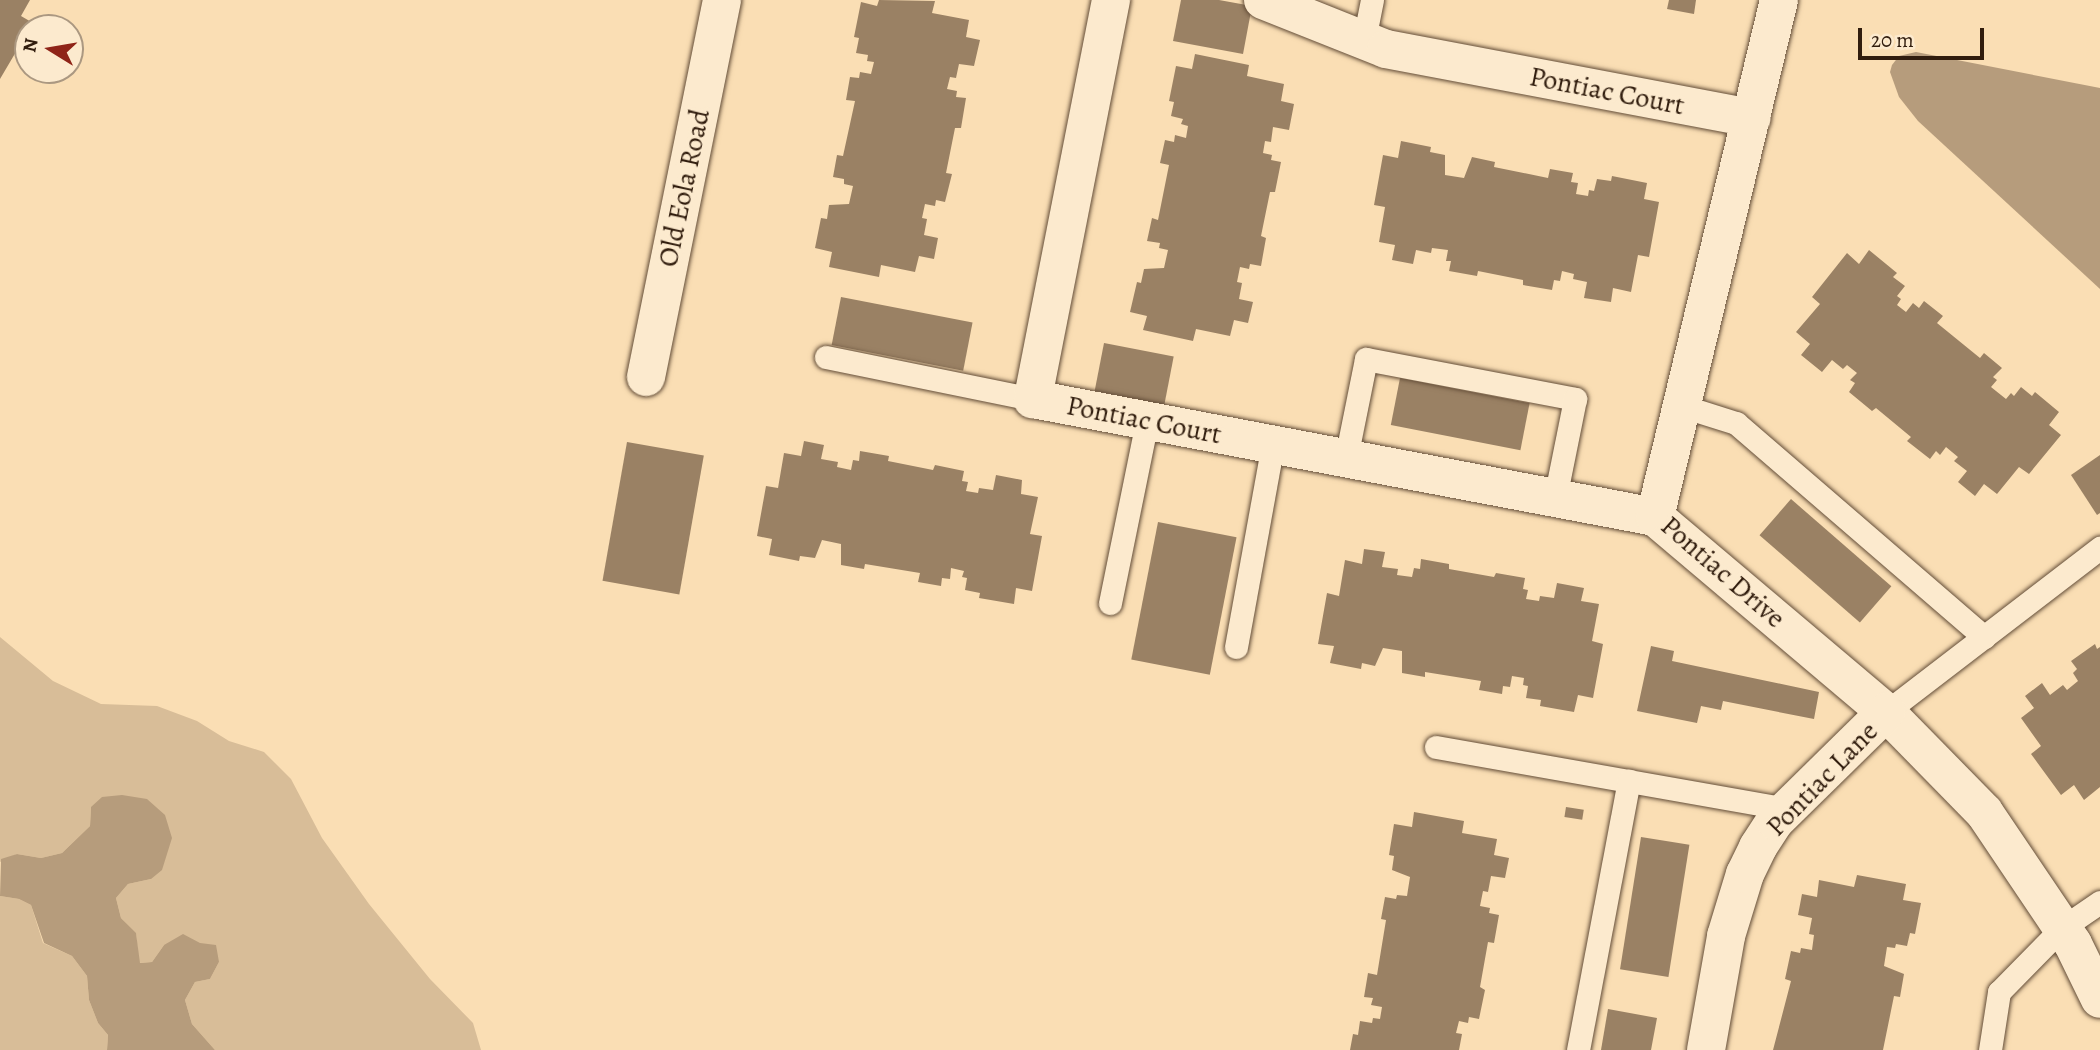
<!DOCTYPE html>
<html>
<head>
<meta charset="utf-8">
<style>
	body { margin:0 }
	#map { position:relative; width:2100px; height:1050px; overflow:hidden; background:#fadeb4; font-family:Alegreya,serif }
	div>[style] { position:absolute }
	.green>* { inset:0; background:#d8bd98 }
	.water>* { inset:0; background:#b69c7c }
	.building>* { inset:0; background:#9a8164; transform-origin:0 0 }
	.roads { filter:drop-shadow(0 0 2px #634d38) drop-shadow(0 0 2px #634d38) }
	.service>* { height:23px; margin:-11.5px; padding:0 11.5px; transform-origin:11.5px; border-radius:11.5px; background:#fceace }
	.minor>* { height:38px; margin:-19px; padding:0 19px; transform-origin:19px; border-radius:19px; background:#fceace }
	span { translate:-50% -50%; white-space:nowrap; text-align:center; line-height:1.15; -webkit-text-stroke:7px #fceace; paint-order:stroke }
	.street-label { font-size:28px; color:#311d0e }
	.north { position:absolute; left:14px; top:14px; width:70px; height:70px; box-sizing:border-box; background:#fceace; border:2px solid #ab9881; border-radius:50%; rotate:281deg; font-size:19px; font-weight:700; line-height:28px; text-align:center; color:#311d0e }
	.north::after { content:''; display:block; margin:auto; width:24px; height:32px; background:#8f2418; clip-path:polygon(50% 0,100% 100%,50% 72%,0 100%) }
	.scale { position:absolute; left:1858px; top:28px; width:126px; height:32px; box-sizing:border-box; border:4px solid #311d0e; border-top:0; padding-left:9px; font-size:21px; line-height:24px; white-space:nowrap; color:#311d0e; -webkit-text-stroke:5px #fceace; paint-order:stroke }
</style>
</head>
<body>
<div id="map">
	<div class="green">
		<div style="clip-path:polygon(0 637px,53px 681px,101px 704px,157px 706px,197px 721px,229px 741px,264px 752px,291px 779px,322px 838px,369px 904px,430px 979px,473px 1023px,481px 1050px,215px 1050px,192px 1024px,185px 1000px,195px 982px,210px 979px,219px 962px,164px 945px,152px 962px,139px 963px,136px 934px,121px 918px,116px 898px,128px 884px,151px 879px,91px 807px,90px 826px,62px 853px,41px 858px,17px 854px,0 862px)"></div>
		<div style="clip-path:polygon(0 896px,19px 899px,31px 905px,43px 943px,72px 956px,87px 976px,89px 1000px,98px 1023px,108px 1035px,107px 1050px,0 1050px)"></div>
	</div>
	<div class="water">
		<div style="clip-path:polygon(1916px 52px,2100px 88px,2100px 289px,1918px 121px,1899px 97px,1890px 72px,1892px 65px,1899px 56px)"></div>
		<div style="clip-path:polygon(122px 795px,147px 799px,165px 815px,172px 838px,162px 870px,151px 879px,128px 884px,116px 898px,121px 918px,136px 933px,140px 963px,152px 962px,164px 945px,183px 934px,200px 943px,216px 945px,219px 962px,210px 979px,195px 982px,185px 1000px,192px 1024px,215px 1050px,107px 1050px,108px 1035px,98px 1023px,89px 1000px,87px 976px,72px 956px,44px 943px,31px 905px,19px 899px,0 896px,1px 859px,17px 854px,41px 858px,62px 853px,90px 826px,91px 807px,102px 797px)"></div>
	</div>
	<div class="building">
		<div style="clip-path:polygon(0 0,30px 0,21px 16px,33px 23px,0 79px)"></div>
		<div style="clip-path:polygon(879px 0,935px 1px,932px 13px,969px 20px,966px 37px,980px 40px,974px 66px,959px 64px,956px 78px,950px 77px,947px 89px,957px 91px,956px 97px,966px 98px,961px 128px,955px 128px,946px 173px,952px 174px,945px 202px,936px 200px,935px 206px,925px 204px,922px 218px,927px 219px,924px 235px,938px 238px,934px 259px,919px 256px,915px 272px,881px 265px,879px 277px,829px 267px,832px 252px,815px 248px,821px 218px,827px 219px,829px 205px,849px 204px,853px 186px,844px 184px,844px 179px,833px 177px,837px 155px,843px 156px,855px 101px,846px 100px,850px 77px,859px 78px,860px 72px,871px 74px,874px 62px,867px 61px,868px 55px,856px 53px,859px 38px,854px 37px,861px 2px,877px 6px)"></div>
		<div style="clip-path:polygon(1181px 0,1219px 0,1252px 6px,1243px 54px,1173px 41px)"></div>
		<div style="clip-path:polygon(1669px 0,1696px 0,1694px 14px,1667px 9px)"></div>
		<div style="clip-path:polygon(1195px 54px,1249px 65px,1247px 76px,1284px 84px,1281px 101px,1294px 104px,1289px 130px,1273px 127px,1271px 142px,1265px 141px,1263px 153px,1272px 155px,1271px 160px,1281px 162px,1275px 192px,1270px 192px,1261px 236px,1266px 238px,1261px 266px,1250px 264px,1249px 269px,1240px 267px,1237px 282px,1242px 283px,1239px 299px,1253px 302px,1248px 323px,1234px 320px,1230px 336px,1196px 329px,1193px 341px,1143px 330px,1147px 316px,1130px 312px,1137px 282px,1141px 283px,1144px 269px,1164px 268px,1168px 250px,1159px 248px,1160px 243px,1147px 241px,1152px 218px,1158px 220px,1169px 165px,1160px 163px,1165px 140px,1174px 142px,1175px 135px,1186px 138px,1188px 126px,1181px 124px,1183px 119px,1171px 116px,1174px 102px,1169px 101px,1176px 66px,1192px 69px)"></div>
		<div style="clip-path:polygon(1401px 141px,1431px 147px,1430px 152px,1445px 155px,1445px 175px,1464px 178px,1472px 157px,1495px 162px,1494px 167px,1548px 178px,1550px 169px,1573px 173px,1571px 182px,1578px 183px,1576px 194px,1588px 196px,1589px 190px,1594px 191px,1597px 179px,1611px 181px,1612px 176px,1647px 183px,1644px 199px,1659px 202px,1649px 257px,1638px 255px,1631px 292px,1613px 288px,1611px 302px,1584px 298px,1587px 282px,1573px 279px,1574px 274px,1562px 271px,1560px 281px,1554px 280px,1552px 290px,1523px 285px,1523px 280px,1478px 271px,1477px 276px,1449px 271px,1451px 261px,1446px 261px,1448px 250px,1432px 248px,1431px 253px,1416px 250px,1413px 264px,1392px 260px,1395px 245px,1379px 242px,1385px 207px,1374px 205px,1383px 155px,1398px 158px)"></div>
		<div style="clip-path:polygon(1869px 250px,1897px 273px,1893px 277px,1905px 286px,1897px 296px,1901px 299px,1897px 305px,1906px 312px,1913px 303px,1919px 308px,1924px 301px,1943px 316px,1937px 323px,1980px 358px,1984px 353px,2002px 368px,1993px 377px,1997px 380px,1991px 387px,2006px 399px,2011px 393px,2014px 396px,2021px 387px,2032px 396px,2035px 392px,2059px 412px,2049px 425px,2061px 435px,2029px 474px,2019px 467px,1997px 494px,1984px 484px,1975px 496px,1958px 482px,1967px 471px,1954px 461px,1958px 457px,1946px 447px,1940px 455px,1936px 451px,1930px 459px,1907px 441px,1911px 437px,1876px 408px,1872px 411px,1849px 392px,1855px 383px,1850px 380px,1857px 373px,1847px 365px,1843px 369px,1832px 360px,1822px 372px,1801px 355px,1810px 344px,1796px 332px,1820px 304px,1812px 297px,1847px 253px,1859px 264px)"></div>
		<div style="left:841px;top:297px;width:134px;height:49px;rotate:11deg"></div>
		<div style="left:1104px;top:343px;width:71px;height:49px;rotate:11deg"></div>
		<div style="left:1400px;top:378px;width:132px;height:48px;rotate:11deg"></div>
		<div style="clip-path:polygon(804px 441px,824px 445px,821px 459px,838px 462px,837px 467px,851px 470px,853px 460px,859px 461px,860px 451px,889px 456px,888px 461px,933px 470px,935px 465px,964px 471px,962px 481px,968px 482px,966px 491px,978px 493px,979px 488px,993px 490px,996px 475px,1022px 480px,1021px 494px,1038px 497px,1030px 534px,1042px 536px,1032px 591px,1016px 588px,1014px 604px,979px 598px,980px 593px,965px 590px,967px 578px,962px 577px,964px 571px,951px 568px,950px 579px,942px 578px,941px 586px,918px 582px,920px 573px,865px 564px,864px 569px,841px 565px,841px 544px,822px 540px,815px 558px,800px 556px,799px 561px,769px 555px,772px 539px,757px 536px,766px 486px,778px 488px,784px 453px,801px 456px)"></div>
		<div style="left:627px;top:442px;width:78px;height:141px;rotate:10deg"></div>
		<div style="clip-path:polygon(2100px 455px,2100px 513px,2097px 515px,2071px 475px)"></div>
		<div style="left:1791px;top:499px;width:133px;height:48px;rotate:41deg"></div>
		<div style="left:1158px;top:522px;width:80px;height:140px;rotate:11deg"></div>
		<div style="clip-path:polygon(1364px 549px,1385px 552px,1382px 567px,1398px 569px,1397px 575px,1412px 577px,1414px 568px,1420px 569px,1421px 559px,1449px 564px,1449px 569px,1494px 577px,1496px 573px,1525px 578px,1523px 589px,1528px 590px,1526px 599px,1539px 601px,1540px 596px,1554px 598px,1557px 583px,1584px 588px,1581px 601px,1599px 604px,1592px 641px,1603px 644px,1593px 698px,1578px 695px,1574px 712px,1540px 706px,1541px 700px,1526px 698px,1528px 686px,1523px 685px,1524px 678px,1512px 676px,1510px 687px,1503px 686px,1502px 694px,1479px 690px,1481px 681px,1425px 672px,1425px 677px,1402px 673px,1402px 651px,1383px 648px,1375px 666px,1362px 663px,1361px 669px,1330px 663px,1334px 646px,1318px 644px,1327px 593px,1339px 596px,1345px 560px,1362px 564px)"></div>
		<div style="clip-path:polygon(2095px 644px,2097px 649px,2100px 647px,2100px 787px,2084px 800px,2074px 785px,2061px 795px,2031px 754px,2041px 746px,2021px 718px,2034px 708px,2025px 696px,2042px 683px,2050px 695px,2063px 685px,2067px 690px,2078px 681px,2073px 673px,2077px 669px,2071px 661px)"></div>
		<div style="clip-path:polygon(1651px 646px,1674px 651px,1672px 661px,1819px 692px,1814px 719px,1723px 701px,1721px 710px,1701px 706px,1697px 723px,1637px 711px)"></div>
		<div style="left:1566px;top:807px;width:18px;height:10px;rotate:9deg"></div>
		<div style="clip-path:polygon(1414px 812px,1464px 821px,1462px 833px,1497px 839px,1494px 855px,1509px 858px,1505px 878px,1491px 876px,1488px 892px,1483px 891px,1480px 906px,1490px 908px,1489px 913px,1499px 915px,1494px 943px,1488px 942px,1480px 987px,1485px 990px,1479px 1019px,1469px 1017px,1468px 1023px,1459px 1021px,1456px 1033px,1462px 1034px,1459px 1050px,1350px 1050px,1353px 1034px,1358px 1035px,1360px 1021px,1372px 1023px,1373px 1018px,1380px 1019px,1382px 1007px,1371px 1005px,1373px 998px,1364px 997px,1368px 973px,1377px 975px,1386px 920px,1381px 919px,1385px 897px,1396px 899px,1397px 895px,1407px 896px,1410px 877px,1392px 870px,1394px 856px,1389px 855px,1394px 824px,1412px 827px)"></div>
		<div style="left:1641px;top:837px;width:49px;height:134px;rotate:9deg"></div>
		<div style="clip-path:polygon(1857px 875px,1906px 884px,1903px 900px,1921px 903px,1915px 934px,1910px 933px,1907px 946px,1896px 944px,1895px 948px,1887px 947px,1884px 966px,1904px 974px,1900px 997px,1894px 996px,1883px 1050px,1773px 1050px,1791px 981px,1785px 979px,1791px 951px,1800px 953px,1801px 948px,1812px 950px,1814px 935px,1809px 934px,1812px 918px,1798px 915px,1802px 894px,1817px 897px,1819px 880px,1854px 887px)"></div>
		<div style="clip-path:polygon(1608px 1009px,1657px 1018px,1651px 1050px,1601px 1050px)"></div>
	</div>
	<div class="roads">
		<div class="service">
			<div style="left:1364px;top:40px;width:41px;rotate:-78.7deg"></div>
			<div style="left:826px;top:357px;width:211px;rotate:11.5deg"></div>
			<div style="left:1682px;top:406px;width:57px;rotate:17.5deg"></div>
			<div style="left:1736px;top:423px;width:328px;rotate:40.8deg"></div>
			<div style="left:1346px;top:458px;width:101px;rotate:-78.6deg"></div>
			<div style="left:1366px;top:359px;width:213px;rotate:10.8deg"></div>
			<div style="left:1575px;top:399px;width:101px;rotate:101.4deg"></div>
			<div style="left:1110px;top:603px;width:186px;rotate:-78.5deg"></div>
			<div style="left:1236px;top:647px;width:206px;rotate:-79.7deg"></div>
			<div style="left:1886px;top:712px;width:270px;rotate:-37.5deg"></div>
			<div style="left:1436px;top:747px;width:357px;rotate:10deg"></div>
			<div style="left:1578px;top:1050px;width:274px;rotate:-79.3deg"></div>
			<div style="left:1990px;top:1050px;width:59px;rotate:-81.2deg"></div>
			<div style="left:1999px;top:992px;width:90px;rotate:-45.5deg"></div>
			<div style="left:2062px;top:928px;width:46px;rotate:-34.4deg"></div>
		</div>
		<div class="minor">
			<div style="left:1111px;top:0;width:407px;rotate:101.1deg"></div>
			<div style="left:1033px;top:399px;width:633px;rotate:10.74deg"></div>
			<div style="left:1655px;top:517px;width:302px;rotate:40.2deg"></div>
			<div style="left:1886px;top:712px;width:140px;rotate:45.6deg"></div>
			<div style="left:1984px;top:812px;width:159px;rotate:56deg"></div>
			<div style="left:2073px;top:944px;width:61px;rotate:63.9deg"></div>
			<div style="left:1263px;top:0;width:132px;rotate:21.7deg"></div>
			<div style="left:1386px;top:49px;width:372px;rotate:10.7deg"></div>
			<div style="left:646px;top:377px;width:385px;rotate:-78.6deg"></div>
			<div style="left:1655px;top:517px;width:532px;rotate:-76.51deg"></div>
			<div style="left:1706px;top:1050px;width:116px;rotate:-80deg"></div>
			<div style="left:1726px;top:936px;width:65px;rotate:-73deg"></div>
			<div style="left:1745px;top:874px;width:30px;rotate:-64deg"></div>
			<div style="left:1758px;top:847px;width:31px;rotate:-57deg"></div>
			<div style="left:1775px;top:821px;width:156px;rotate:-44.5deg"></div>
		</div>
	</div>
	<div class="street-label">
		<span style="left:1607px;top:91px;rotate:11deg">Pontiac Court</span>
		<span style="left:684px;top:188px;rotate:-78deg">Old Eola Road</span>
		<span style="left:1144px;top:420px;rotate:11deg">Pontiac Court</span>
		<span style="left:1723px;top:572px;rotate:41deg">Pontiac Drive</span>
		<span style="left:1822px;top:779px;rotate:-46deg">Pontiac Lane</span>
	</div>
	<div class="north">N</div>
	<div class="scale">20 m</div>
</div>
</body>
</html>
